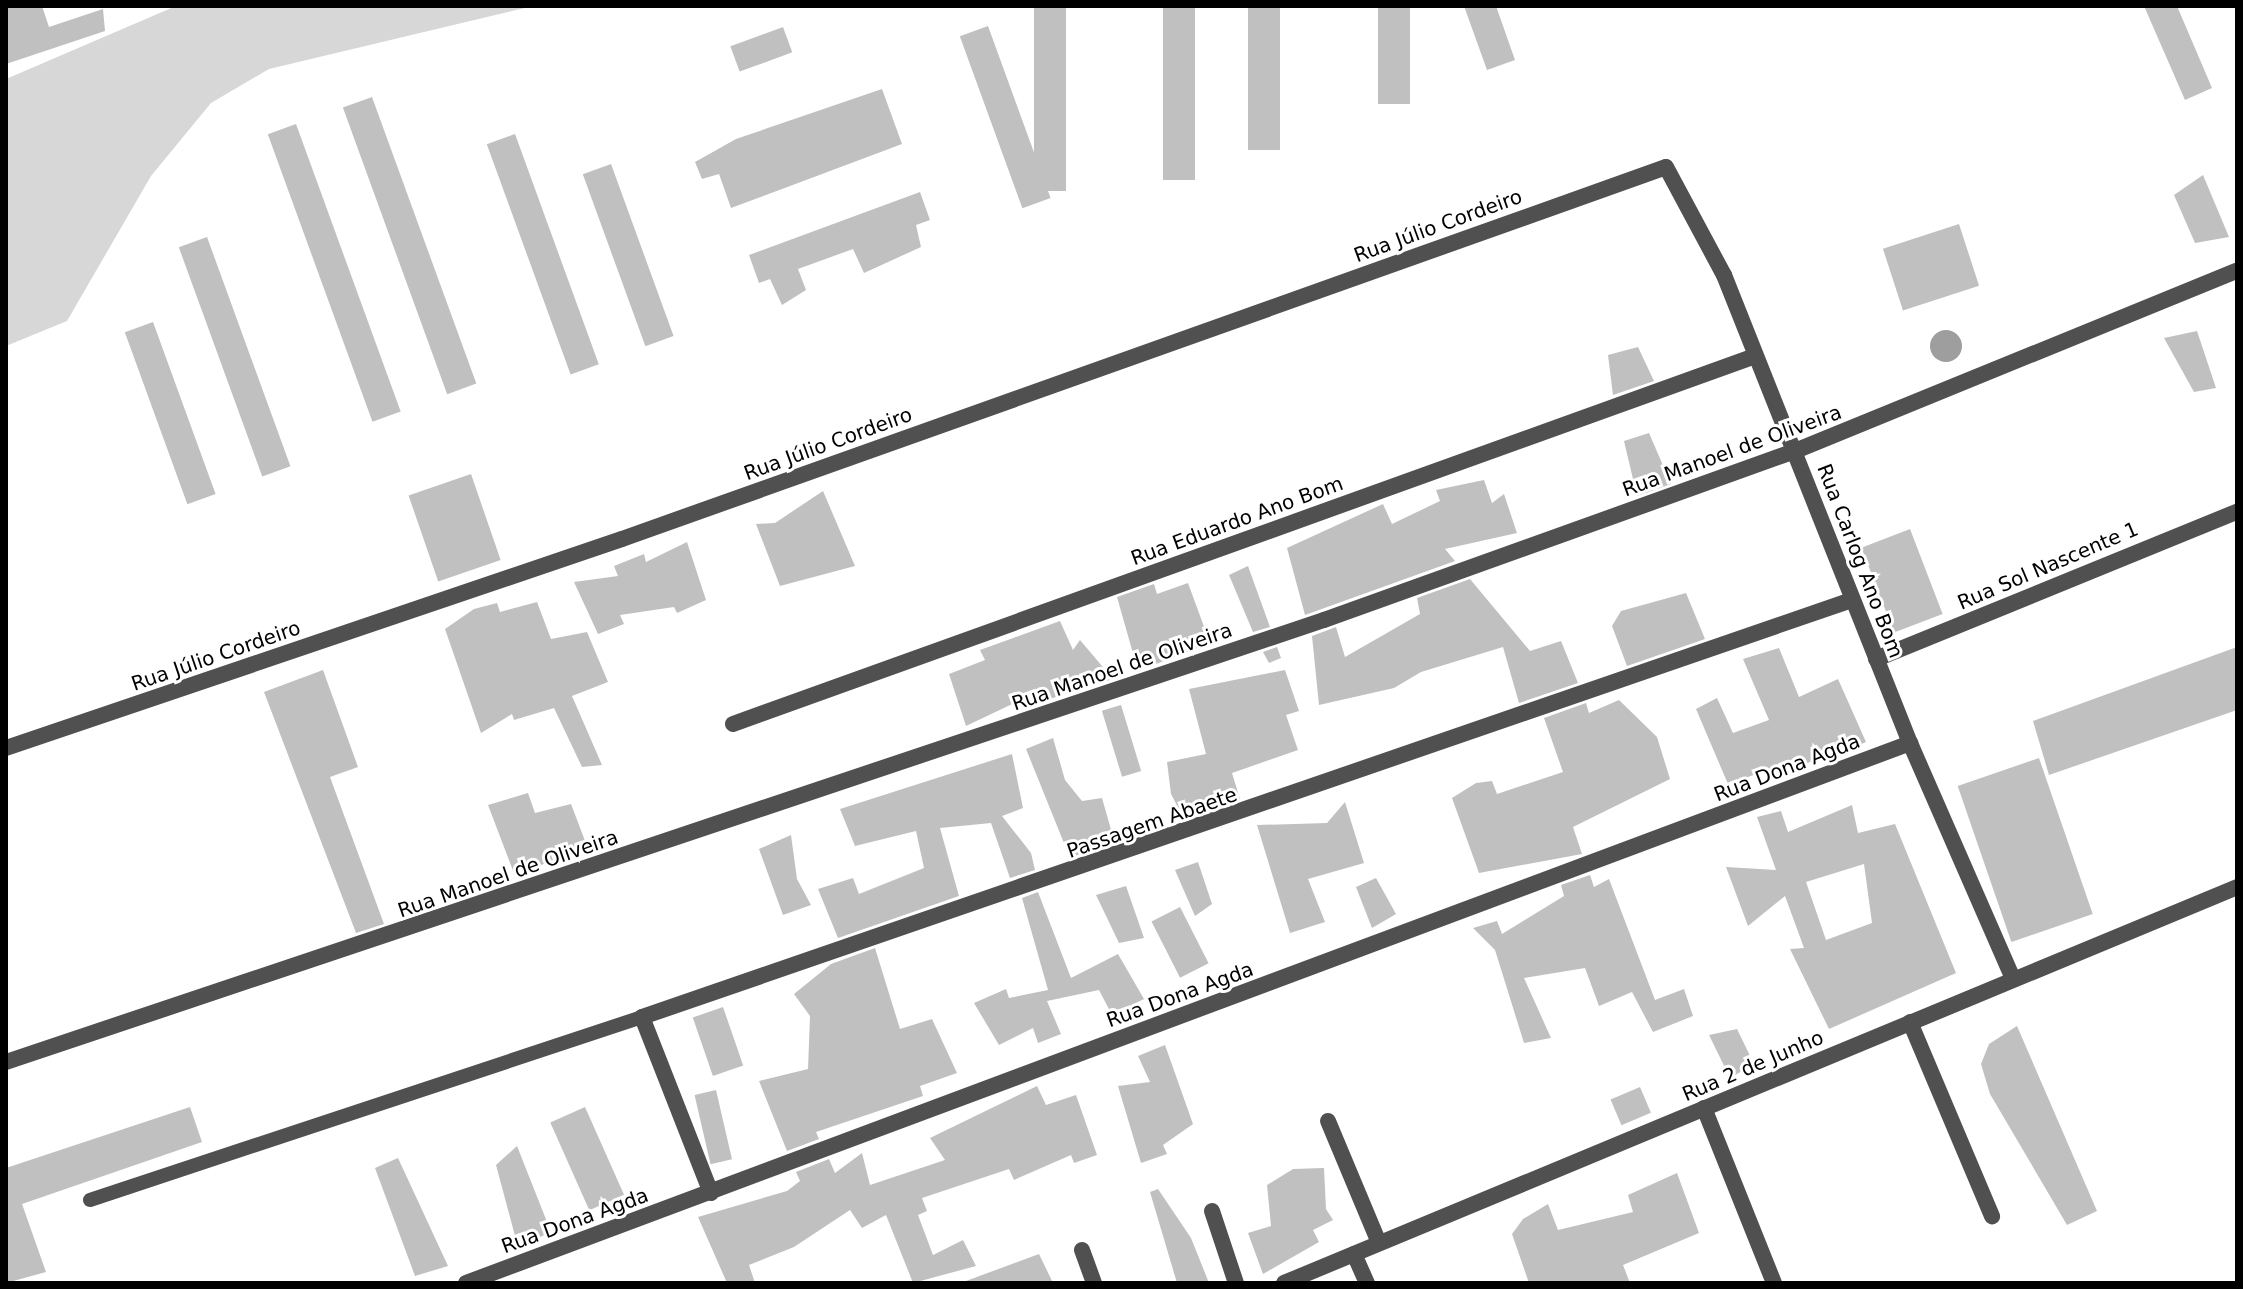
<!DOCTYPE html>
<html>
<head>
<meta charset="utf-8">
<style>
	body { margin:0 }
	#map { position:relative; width:2243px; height:1289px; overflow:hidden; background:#fff; font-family:"DejaVu Sans",sans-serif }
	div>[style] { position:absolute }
	.green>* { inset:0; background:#d7d7d7 }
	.water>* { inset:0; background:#9e9e9e }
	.round { border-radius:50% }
	.building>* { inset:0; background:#c0c0c0; transform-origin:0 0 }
	.service>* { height:14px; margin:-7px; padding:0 7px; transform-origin:7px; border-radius:7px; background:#505050 }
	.minor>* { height:16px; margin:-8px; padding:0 8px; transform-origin:8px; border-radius:8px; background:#505050 }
	.tertiary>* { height:16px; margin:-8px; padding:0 8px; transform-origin:8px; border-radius:8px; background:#505050 }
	span { translate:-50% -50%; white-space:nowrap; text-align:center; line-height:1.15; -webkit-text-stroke:6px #fff; paint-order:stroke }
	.street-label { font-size:20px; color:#000 }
	.frame { position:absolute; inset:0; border:8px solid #000; pointer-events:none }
</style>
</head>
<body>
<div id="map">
	<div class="green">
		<div style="clip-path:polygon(176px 6px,533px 6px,269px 69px,211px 103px,151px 176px,67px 321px,6px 346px,6px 79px)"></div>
	</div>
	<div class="water">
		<div class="round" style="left:1930px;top:330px;width:32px;height:32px"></div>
	</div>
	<div class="building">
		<div style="clip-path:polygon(6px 6px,42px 6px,49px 27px,103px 9px,105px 31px,6px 64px)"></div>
		<div style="left:1034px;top:6px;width:32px;height:185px"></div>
		<div style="left:1163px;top:6px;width:32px;height:174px"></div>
		<div style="left:1248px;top:6px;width:32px;height:144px"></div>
		<div style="left:1378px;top:6px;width:32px;height:98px"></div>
		<div style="clip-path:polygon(1464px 6px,1496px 6px,1515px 60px,1487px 70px)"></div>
		<div style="clip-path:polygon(2144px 6px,2177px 6px,2212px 88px,2185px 100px)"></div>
		<div style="left:988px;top:26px;width:183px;height:30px;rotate:70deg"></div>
		<div style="left:783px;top:27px;width:27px;height:56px;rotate:70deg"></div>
		<div style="clip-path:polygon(882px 89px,902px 144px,731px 208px,719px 174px,702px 179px,695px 162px,736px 139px)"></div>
		<div style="left:372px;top:97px;width:305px;height:31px;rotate:70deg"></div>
		<div style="left:296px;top:124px;width:306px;height:30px;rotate:70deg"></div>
		<div style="left:515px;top:134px;width:245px;height:30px;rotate:70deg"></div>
		<div style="left:611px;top:164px;width:183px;height:30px;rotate:70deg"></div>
		<div style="clip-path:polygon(2203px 175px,2229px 237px,2195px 243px,2174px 195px)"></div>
		<div style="clip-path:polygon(920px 192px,930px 220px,916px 225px,921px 247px,864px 273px,853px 249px,798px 269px,806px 290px,782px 305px,770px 279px,759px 283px,749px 255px)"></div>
		<div style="left:1959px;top:224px;width:65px;height:80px;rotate:72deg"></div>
		<div style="left:207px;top:237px;width:244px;height:30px;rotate:70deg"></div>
		<div style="left:153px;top:322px;width:183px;height:30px;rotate:70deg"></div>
		<div style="clip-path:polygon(2197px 331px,2216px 388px,2194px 392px,2164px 338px)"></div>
		<div style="clip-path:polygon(1638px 347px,1654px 381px,1613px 395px,1608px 355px)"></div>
		<div style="clip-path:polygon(1649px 433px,1671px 484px,1637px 496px,1624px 441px)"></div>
		<div style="left:471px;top:474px;width:91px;height:66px;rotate:71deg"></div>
		<div style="clip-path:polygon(1484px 480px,1492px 503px,1504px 494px,1517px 533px,1445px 549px,1455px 561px,1305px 615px,1287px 548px,1383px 504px,1392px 524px,1440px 501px,1436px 490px)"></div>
		<div style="clip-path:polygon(823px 491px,855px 566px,780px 586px,756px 524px,775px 523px)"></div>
		<div style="left:1910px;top:529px;width:91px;height:52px;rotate:69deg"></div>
		<div style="clip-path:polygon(687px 542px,706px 600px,677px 613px,674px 607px,620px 615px,624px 624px,598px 634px,574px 582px,618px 576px,614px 566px,644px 554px,646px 562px)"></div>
		<div style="clip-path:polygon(1248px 566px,1270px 627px,1253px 632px,1229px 575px)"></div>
		<div style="clip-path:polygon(1470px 579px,1530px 651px,1561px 641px,1578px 683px,1519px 703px,1503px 647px,1421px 672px,1394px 688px,1319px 705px,1312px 636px,1336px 627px,1345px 657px,1420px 614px,1417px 598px)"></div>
		<div style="clip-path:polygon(1188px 583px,1210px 643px,1138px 671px,1117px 597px,1154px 584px,1157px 594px)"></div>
		<div style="clip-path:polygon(1686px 593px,1705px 639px,1627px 666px,1612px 626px,1621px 611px)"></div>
		<div style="clip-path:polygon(537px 602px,551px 639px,587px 632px,608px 682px,572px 696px,602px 765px,582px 767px,554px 708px,514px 720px,512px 714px,481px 733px,445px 629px,474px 609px,497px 603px,500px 612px)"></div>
		<div style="clip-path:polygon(1060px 621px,1073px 650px,1080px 640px,1113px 679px,1037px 703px,1027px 697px,966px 726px,949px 674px,985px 660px,980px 650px)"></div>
		<div style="clip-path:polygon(1277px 647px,1281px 658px,1269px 663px,1263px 652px)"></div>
		<div style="clip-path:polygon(2237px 647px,2237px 710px,2049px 775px,2033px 721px)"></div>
		<div style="clip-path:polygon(1779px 648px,1799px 697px,1838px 679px,1866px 742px,1837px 755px,1834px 747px,1792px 773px,1788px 763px,1728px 784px,1696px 709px,1717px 698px,1733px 733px,1769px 720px,1743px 659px)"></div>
		<div style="clip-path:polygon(323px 670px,358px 767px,330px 777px,384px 924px,356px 933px,264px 692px)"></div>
		<div style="clip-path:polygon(1285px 670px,1299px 711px,1286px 715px,1298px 750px,1232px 773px,1240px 799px,1184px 819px,1171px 794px,1167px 762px,1206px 754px,1189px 689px)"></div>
		<div style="clip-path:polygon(1619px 700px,1657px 737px,1670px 779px,1573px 827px,1582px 854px,1479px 873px,1452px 798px,1476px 783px,1492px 781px,1497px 794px,1563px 772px,1544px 718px,1586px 703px,1589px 713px)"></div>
		<div style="left:1121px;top:705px;width:69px;height:20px;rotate:73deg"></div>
		<div style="clip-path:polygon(1053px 738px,1065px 780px,1082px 801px,1102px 798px,1114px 840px,1070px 858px,1026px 749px)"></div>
		<div style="clip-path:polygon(1012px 754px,1023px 808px,1002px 816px,1031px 853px,1035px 870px,1010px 878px,991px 823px,940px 828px,959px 896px,838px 938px,818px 889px,853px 878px,859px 894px,924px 868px,916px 831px,855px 846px,840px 809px)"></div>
		<div style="left:2039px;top:758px;width:165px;height:86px;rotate:71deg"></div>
		<div style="clip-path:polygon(528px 793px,535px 813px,571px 804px,587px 846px,551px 855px,553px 860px,515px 876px,488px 805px)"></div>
		<div style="clip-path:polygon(1345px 802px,1364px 863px,1308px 879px,1325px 922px,1290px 933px,1257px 825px,1327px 823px)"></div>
		<div style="clip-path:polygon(evenodd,1852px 805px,1858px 833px,1895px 824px,1956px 973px,1829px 1029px,1790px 949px,1804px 948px,1785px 896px,1748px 926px,1726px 867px,1776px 870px,1757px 817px,1781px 811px,1788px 832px,1852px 805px,1864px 864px,1872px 923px,1826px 940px,1806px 882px,1864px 864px)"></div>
		<div style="clip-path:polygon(791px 835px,797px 879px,811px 905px,783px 915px,759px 849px)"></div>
		<div style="clip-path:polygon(1198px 862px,1212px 904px,1195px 916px,1175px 870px)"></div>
		<div style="clip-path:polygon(1590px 875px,1594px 887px,1609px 879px,1655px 1000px,1684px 989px,1693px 1016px,1653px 1032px,1632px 992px,1599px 1006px,1585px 968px,1524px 978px,1551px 1038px,1524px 1043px,1495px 950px,1473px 928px,1497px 921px,1502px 934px,1564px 896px,1561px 885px)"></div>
		<div style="clip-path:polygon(1376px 878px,1396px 914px,1372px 928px,1356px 887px)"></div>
		<div style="clip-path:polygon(1126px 886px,1144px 938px,1119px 943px,1096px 895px)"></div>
		<div style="clip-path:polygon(1038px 892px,1071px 978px,1118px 954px,1144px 999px,1112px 1015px,1099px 990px,1047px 1001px,1061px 1034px,1038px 1043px,1033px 1028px,999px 1045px,974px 1003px,1006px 989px,1009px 998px,1048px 990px,1022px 898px)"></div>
		<div style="left:1180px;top:907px;width:63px;height:32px;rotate:63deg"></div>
		<div style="clip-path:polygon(875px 948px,900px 1029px,932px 1019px,957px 1073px,920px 1086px,923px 1096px,816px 1132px,819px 1139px,787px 1151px,759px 1081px,808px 1069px,810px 1016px,794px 994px,831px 964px)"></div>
		<div style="left:723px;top:1007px;width:62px;height:32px;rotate:71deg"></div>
		<div style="clip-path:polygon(2017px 1026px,2097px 1211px,2067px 1225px,1990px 1094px,1981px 1064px,1989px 1044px)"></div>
		<div style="clip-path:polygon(1737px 1029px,1754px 1064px,1730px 1078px,1709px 1035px)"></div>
		<div style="clip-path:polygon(1165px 1045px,1193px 1124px,1163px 1145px,1167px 1154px,1141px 1163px,1118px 1086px,1150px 1082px,1138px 1056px)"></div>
		<div style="clip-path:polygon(1037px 1086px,1046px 1105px,1076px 1095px,1097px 1155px,1074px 1163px,1071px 1155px,1014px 1180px,1009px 1169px,922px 1198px,927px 1211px,918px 1215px,933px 1255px,963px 1240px,976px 1266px,913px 1283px,886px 1215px,862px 1228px,850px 1210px,794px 1247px,749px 1265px,755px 1283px,727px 1283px,698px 1217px,787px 1191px,800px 1181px,796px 1172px,829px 1159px,835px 1173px,862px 1153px,870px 1185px,945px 1160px,930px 1138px)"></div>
		<div style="left:1640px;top:1087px;width:28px;height:32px;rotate:67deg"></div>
		<div style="left:716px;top:1090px;width:71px;height:22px;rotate:77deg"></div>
		<div style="clip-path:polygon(190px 1107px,202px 1142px,22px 1204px,46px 1272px,6px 1283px,6px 1168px)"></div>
		<div style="left:585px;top:1107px;width:96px;height:38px;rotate:66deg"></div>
		<div style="clip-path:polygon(517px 1146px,551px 1232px,518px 1247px,496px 1165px)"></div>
		<div style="clip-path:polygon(398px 1158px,448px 1266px,415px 1276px,375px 1168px)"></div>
		<div style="clip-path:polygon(1324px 1168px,1326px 1209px,1333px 1220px,1313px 1230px,1319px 1242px,1263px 1274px,1248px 1233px,1271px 1226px,1267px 1185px,1293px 1169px)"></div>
		<div style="clip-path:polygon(1677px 1173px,1699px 1233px,1623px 1265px,1630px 1283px,1529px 1283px,1512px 1234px,1523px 1219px,1548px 1204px,1558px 1230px,1633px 1212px,1628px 1195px)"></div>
		<div style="clip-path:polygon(1158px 1189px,1191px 1238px,1209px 1283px,1177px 1283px,1150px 1192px)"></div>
		<div style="clip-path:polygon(1039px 1254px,1053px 1283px,966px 1283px,966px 1281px)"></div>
	</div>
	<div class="service">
		<div style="left:90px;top:1200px;width:582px;rotate:-18.34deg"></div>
	</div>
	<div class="minor">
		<div style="left:1876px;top:659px;width:390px;rotate:-22.2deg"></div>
		<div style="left:733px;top:724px;width:1086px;rotate:-19.8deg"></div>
		<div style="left:6px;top:748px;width:650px;rotate:-18.74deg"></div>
		<div style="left:622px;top:539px;width:1108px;rotate:-19.61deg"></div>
		<div style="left:1666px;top:167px;width:123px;rotate:61.8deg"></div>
		<div style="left:1724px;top:275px;width:504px;rotate:68.33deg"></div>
		<div style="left:1910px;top:743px;width:257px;rotate:66.4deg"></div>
		<div style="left:1910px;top:1022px;width:211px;rotate:67.1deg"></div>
		<div style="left:6px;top:1062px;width:1390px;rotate:-18.54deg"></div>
		<div style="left:1324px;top:620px;width:500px;rotate:-19.74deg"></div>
		<div style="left:1795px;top:451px;width:477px;rotate:-22.2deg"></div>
		<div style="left:1704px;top:1108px;width:188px;rotate:68.2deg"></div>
		<div style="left:1328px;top:1121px;width:132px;rotate:67.3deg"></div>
		<div style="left:711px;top:1193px;width:189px;rotate:-111.4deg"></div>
		<div style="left:642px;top:1017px;width:1280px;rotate:-19.02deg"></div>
		<div style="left:1212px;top:1211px;width:76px;rotate:71.6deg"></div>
		<div style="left:1082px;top:1250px;width:35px;rotate:70deg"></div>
		<div style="left:1354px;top:1254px;width:32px;rotate:66deg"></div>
		<div style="left:466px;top:1283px;width:1542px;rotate:-20.5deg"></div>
	</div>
	<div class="tertiary">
		<div style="left:1284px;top:1283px;width:1032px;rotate:-22.56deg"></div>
	</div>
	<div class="street-label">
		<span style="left:1438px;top:226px;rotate:-20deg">Rua Júlio Cordeiro</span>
		<span style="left:828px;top:444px;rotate:-20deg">Rua Júlio Cordeiro</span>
		<span style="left:1732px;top:451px;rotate:-20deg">Rua Manoel de Oliveira</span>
		<span style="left:1237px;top:521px;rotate:-20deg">Rua Eduardo Ano Bom</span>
		<span style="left:1860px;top:561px;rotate:69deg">Rua Carlog Ano Bom</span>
		<span style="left:2048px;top:566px;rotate:-23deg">Rua Sol Nascente 1</span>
		<span style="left:216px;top:656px;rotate:-19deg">Rua Júlio Cordeiro</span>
		<span style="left:1122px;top:667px;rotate:-19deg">Rua Manoel de Oliveira</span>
		<span style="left:1787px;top:768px;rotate:-21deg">Rua Dona Agda</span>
		<span style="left:1152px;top:823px;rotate:-19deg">Passagem Abaete</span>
		<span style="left:508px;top:874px;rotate:-19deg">Rua Manoel de Oliveira</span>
		<span style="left:1180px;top:995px;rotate:-20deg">Rua Dona Agda</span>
		<span style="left:1753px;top:1066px;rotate:-23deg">Rua 2 de Junho</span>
		<span style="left:575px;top:1221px;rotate:-20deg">Rua Dona Agda</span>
	</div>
	<div class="frame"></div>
</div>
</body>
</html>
